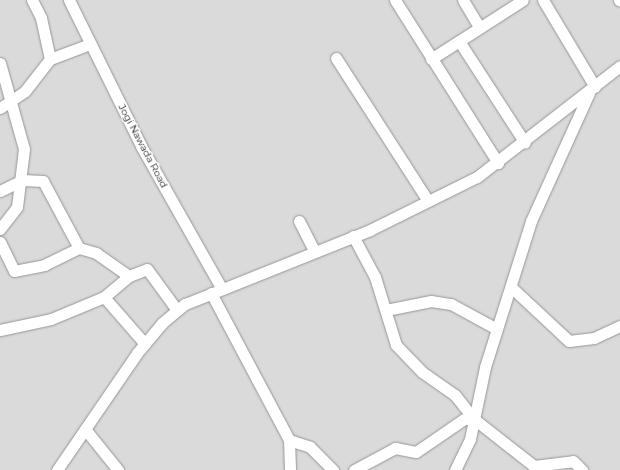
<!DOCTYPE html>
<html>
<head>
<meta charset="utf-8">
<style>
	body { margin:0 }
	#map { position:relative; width:620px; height:470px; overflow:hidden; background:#e2edec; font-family:Montserrat,sans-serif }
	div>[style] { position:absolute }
	.residential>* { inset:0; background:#d9dad9; transform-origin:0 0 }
	.roads { filter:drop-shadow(0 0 1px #969696) drop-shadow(0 0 1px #969696) }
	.minor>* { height:11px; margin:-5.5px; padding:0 5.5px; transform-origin:5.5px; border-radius:5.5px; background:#fff }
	span { translate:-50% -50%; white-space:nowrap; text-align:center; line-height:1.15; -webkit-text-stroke:3px #fff; paint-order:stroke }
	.street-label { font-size:10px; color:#1c1c1c }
</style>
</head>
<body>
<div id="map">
	<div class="residential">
		<div style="left:0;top:0;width:620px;height:470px"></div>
	</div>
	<div class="roads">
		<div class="minor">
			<div style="left:32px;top:0;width:20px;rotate:63deg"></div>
			<div style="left:41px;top:18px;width:42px;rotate:77.6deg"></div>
			<div style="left:69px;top:0;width:163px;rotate:63.7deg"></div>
			<div style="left:141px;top:146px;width:164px;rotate:60.5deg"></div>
			<div style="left:395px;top:0;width:193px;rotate:57.7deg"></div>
			<div style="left:463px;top:0;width:31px;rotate:59deg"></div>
			<div style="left:543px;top:0;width:101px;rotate:59.1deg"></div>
			<div style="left:619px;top:0;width:1px;rotate:45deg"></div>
			<div style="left:459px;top:41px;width:121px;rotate:57.1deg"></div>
			<div style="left:336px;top:58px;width:170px;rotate:57.2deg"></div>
			<div style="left:431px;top:59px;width:109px;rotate:-32.7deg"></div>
			<div style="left:0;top:63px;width:89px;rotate:74.4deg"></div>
			<div style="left:24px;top:149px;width:58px;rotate:96.9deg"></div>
			<div style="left:17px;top:207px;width:28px;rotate:128deg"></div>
			<div style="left:0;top:108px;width:30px;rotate:-34deg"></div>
			<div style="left:25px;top:91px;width:41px;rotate:-52deg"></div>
			<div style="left:50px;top:59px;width:43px;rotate:-20.6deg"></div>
			<div style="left:0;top:191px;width:25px;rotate:-26deg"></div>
			<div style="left:23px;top:180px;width:20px;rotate:3deg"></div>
			<div style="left:43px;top:181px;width:76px;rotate:61.8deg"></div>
			<div style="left:299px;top:221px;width:34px;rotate:63deg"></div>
			<div style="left:353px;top:236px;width:47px;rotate:61.8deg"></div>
			<div style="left:375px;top:277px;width:71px;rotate:72.8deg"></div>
			<div style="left:396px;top:345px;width:37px;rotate:46deg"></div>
			<div style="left:422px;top:372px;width:40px;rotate:34.9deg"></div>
			<div style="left:455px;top:395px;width:31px;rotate:52deg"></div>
			<div style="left:474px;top:419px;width:76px;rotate:38.1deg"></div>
			<div style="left:534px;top:466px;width:39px;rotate:-7deg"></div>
			<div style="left:573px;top:461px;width:13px;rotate:45deg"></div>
			<div style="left:0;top:242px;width:32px;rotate:64deg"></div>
			<div style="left:14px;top:271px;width:31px;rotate:-11deg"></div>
			<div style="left:44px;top:265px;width:39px;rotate:-26deg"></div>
			<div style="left:79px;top:248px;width:18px;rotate:16deg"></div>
			<div style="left:96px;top:253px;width:40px;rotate:34.9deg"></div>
			<div style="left:511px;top:287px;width:79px;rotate:43deg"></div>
			<div style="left:569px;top:341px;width:25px;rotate:-7deg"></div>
			<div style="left:594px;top:338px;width:29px;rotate:-25deg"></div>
			<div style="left:211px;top:293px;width:166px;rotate:62deg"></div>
			<div style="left:289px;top:440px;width:30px;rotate:88deg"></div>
			<div style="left:104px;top:297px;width:62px;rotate:48.9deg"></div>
			<div style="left:386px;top:310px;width:46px;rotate:-11.3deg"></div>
			<div style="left:431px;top:301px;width:20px;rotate:9deg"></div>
			<div style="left:451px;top:304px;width:52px;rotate:28.5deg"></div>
			<div style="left:0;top:330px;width:52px;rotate:-12.2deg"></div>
			<div style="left:51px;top:319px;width:57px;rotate:-22.5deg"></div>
			<div style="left:104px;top:297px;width:33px;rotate:-40deg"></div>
			<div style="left:129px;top:276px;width:19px;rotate:-21deg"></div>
			<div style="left:147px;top:269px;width:51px;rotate:53.8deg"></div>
			<div style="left:85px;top:429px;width:53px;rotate:51.2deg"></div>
			<div style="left:289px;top:440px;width:22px;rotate:18deg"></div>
			<div style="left:310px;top:447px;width:33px;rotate:45deg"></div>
			<div style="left:57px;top:470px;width:142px;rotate:-55.6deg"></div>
			<div style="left:137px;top:353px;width:39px;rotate:-50deg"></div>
			<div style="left:162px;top:323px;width:30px;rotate:-40deg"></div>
			<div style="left:185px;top:304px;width:199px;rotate:-21.8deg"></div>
			<div style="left:370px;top:230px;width:119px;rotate:-26.4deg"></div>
			<div style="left:477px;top:177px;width:181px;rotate:-37.8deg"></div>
			<div style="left:354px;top:470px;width:47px;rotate:-28.2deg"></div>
			<div style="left:395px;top:448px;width:21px;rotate:11deg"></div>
			<div style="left:416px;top:452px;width:58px;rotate:-34.5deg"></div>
			<div style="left:464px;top:419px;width:10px"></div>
			<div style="left:455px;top:470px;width:34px;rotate:-64deg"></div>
			<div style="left:470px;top:439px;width:74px;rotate:-78.2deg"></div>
			<div style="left:485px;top:367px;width:153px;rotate:-72.5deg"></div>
			<div style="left:531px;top:221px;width:141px;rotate:-65.6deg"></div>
		</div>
	</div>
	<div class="street-label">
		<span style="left:143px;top:146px;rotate:62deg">Jogi Nawada Road</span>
	</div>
</div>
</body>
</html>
